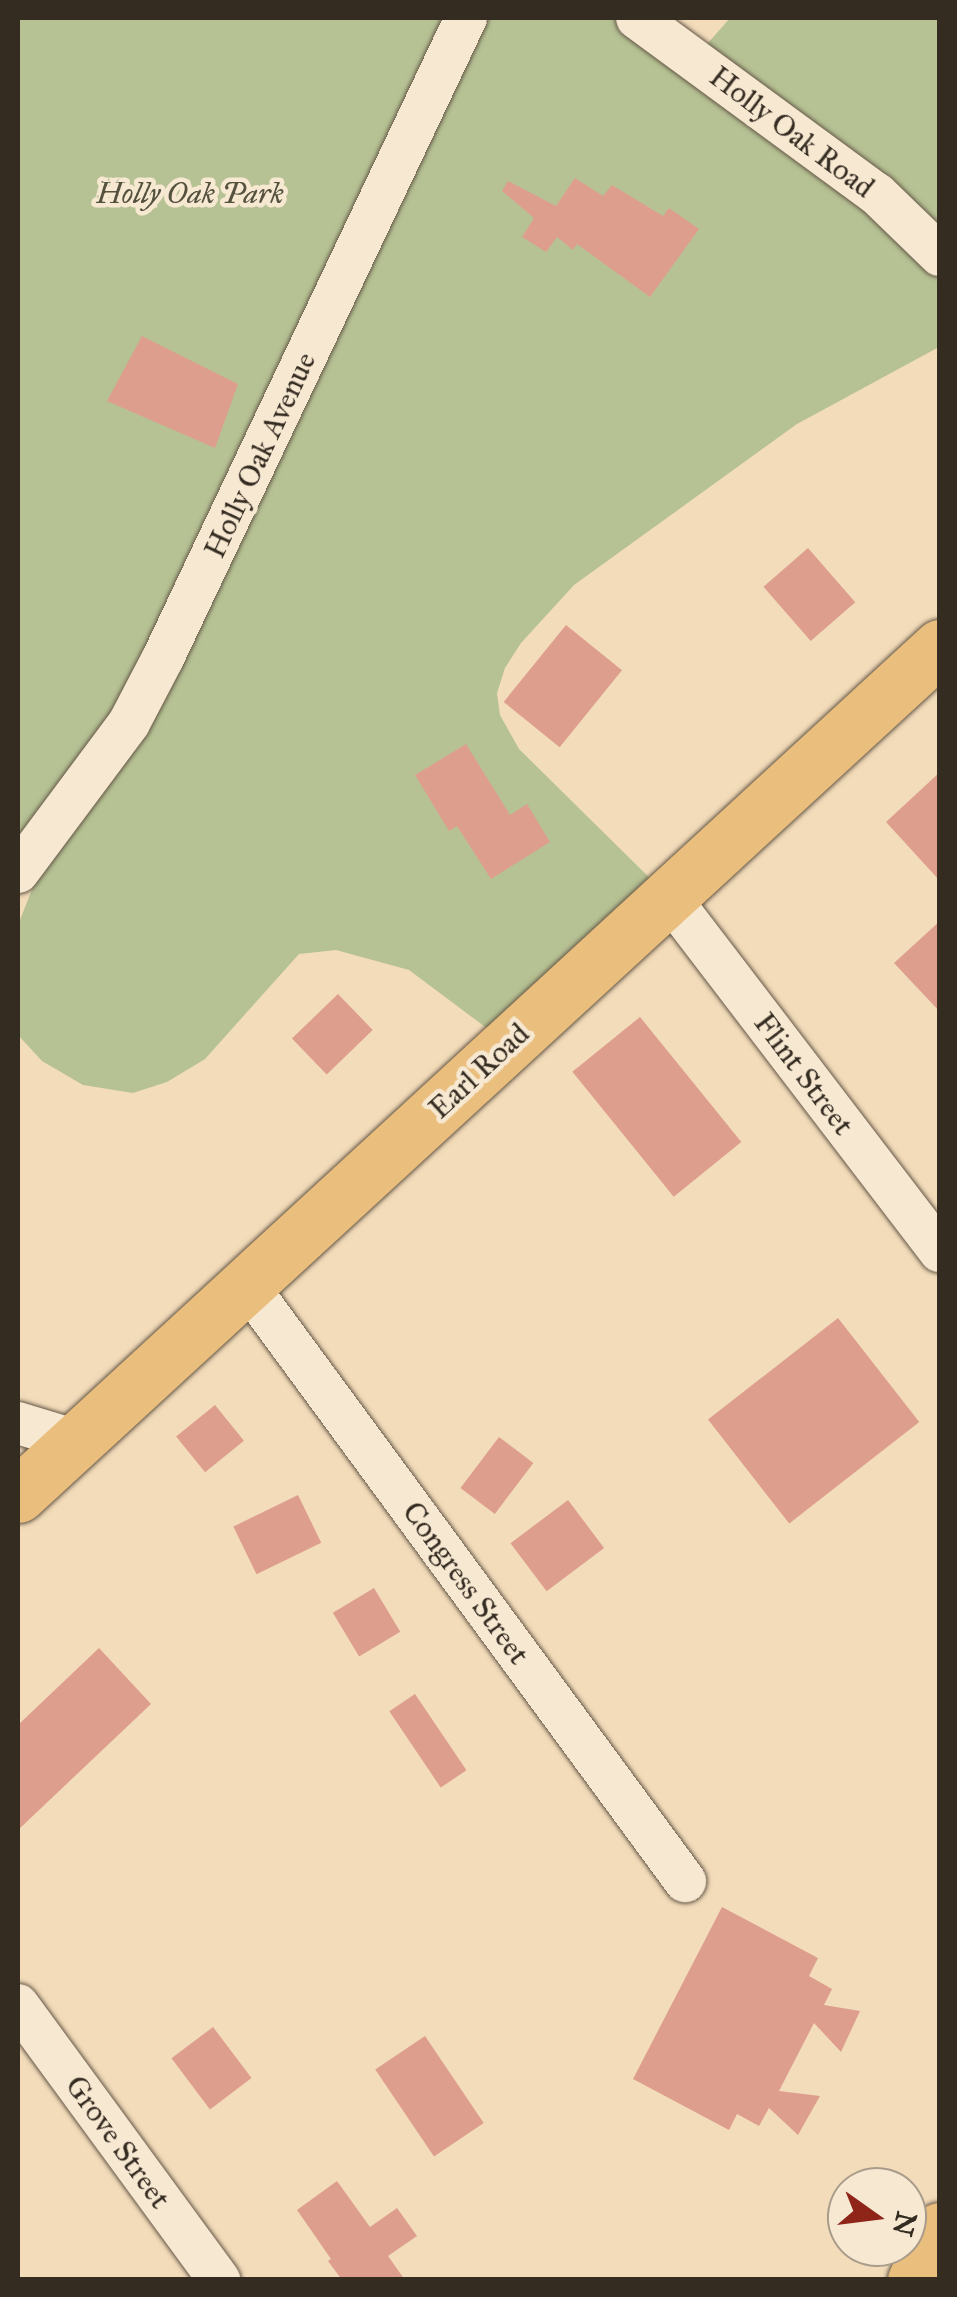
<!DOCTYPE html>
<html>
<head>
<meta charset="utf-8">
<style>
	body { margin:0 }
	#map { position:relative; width:957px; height:2297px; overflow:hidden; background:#f3dcba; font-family:"IM FELL Great Primer",serif }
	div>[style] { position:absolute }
	.green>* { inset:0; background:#b6c294 }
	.building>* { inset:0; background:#de9e8e; transform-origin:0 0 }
	.roads { filter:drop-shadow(0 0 2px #645747) drop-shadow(0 0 2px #645747) }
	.minor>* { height:42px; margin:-21px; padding:0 21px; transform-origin:21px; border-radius:21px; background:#f7e8d2 }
	.major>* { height:55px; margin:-27.5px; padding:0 27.5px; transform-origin:27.5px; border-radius:27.5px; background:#eabe7d }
	.highway>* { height:55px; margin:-27.5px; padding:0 27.5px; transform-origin:27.5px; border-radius:27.5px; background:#eabe7d }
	span { translate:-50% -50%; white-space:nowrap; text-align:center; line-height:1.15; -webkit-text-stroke:9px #f7e8d2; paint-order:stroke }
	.street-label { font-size:30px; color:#342b21 }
	.park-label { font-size:30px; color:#54513e; font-style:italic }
	.frame { position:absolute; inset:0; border:20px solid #342b21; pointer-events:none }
	.north { position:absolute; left:827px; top:2167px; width:100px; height:100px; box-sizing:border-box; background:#f7e8d2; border:2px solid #a99c8b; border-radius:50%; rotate:104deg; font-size:28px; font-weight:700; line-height:40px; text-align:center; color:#342b21 }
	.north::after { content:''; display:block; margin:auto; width:35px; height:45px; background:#8f2418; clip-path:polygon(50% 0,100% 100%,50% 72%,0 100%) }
</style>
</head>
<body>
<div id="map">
	<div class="green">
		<div style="clip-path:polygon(18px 18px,636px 18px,693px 60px,730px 18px,939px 18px,939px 347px,797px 424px,574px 585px,521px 643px,505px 668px,497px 693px,500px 715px,519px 749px,669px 897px,508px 1044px,409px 970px,336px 950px,299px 954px,205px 1059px,167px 1082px,133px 1093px,83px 1085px,42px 1061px,18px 1035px,18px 925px,58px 823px,18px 872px)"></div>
	</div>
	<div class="building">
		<div style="clip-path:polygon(575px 178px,603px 196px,612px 185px,663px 216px,669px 208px,699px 229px,650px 297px,577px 244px,573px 250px,557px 237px,546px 252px,522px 237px,534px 218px,502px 191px,508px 181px,556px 206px)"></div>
		<div style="clip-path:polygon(142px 336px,238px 384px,215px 448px,107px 401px)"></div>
		<div style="left:808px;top:548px;width:72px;height:59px;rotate:49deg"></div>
		<div style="left:566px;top:625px;width:72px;height:99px;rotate:39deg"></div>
		<div style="clip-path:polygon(466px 744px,510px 815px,527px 804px,550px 842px,491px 879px,457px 826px,449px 831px,415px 775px)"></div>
		<div style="clip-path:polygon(940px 772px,940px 881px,886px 822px)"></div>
		<div style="clip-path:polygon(940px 921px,940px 1012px,894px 963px)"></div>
		<div style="left:338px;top:994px;width:50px;height:64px;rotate:46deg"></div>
		<div style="left:640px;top:1017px;width:161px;height:87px;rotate:51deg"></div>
		<div style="left:838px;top:1318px;width:132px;height:165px;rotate:52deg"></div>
		<div style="left:215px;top:1405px;width:46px;height:50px;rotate:51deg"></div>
		<div style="left:499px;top:1437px;width:43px;height:64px;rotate:37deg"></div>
		<div style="left:298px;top:1495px;width:53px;height:72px;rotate:64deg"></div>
		<div style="left:568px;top:1500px;width:60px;height:72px;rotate:53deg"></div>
		<div style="left:374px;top:1588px;width:51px;height:48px;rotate:59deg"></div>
		<div style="clip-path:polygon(99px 1648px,151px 1704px,18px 1830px,18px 1725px)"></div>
		<div style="left:415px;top:1694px;width:92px;height:31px;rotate:56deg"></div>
		<div style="clip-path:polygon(722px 1907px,818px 1958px,809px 1976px,832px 1989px,824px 2005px,860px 2011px,841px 2052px,814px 2023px,779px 2091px,820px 2096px,798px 2135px,769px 2108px,759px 2126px,737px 2114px,729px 2130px,633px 2079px)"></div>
		<div style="left:213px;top:2027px;width:64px;height:52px;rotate:53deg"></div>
		<div style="left:425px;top:2036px;width:105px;height:60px;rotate:56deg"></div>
		<div style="clip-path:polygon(337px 2181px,370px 2227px,397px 2208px,417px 2236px,388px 2256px,405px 2280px,342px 2280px,328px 2261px,331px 2259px,297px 2210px)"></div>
	</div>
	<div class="roads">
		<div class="minor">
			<div style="left:637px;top:18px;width:298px;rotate:36.3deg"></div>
			<div style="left:877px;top:194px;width:88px;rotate:44.1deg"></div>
			<div style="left:18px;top:872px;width:186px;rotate:-53.3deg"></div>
			<div style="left:129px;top:723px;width:73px;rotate:-62.4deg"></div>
			<div style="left:163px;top:658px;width:708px;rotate:-64.67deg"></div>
			<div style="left:669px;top:897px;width:446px;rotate:52.6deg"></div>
			<div style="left:247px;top:1285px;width:740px;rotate:53.69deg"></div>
			<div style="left:18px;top:1423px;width:62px;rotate:17deg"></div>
			<div style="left:18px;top:2005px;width:341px;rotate:53.8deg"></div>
		</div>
		<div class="major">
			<div style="left:18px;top:1495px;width:1253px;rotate:-42.61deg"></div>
		</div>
		<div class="highway">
			<div style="left:915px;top:2280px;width:56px;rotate:-63.4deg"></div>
		</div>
	</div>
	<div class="street-label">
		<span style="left:792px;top:132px;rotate:37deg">Holly Oak Road</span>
		<span style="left:260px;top:455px;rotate:-65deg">Holly Oak Avenue</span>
		<span style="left:479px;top:1071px;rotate:-43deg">Earl Road</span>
		<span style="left:804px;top:1074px;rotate:53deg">Flint Street</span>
		<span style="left:466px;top:1583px;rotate:54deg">Congress Street</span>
		<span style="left:118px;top:2142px;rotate:54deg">Grove Street</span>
	</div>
	<div class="park-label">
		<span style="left:190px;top:193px">Holly Oak Park</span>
	</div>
	<div class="frame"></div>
	<div class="north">N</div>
</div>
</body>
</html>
